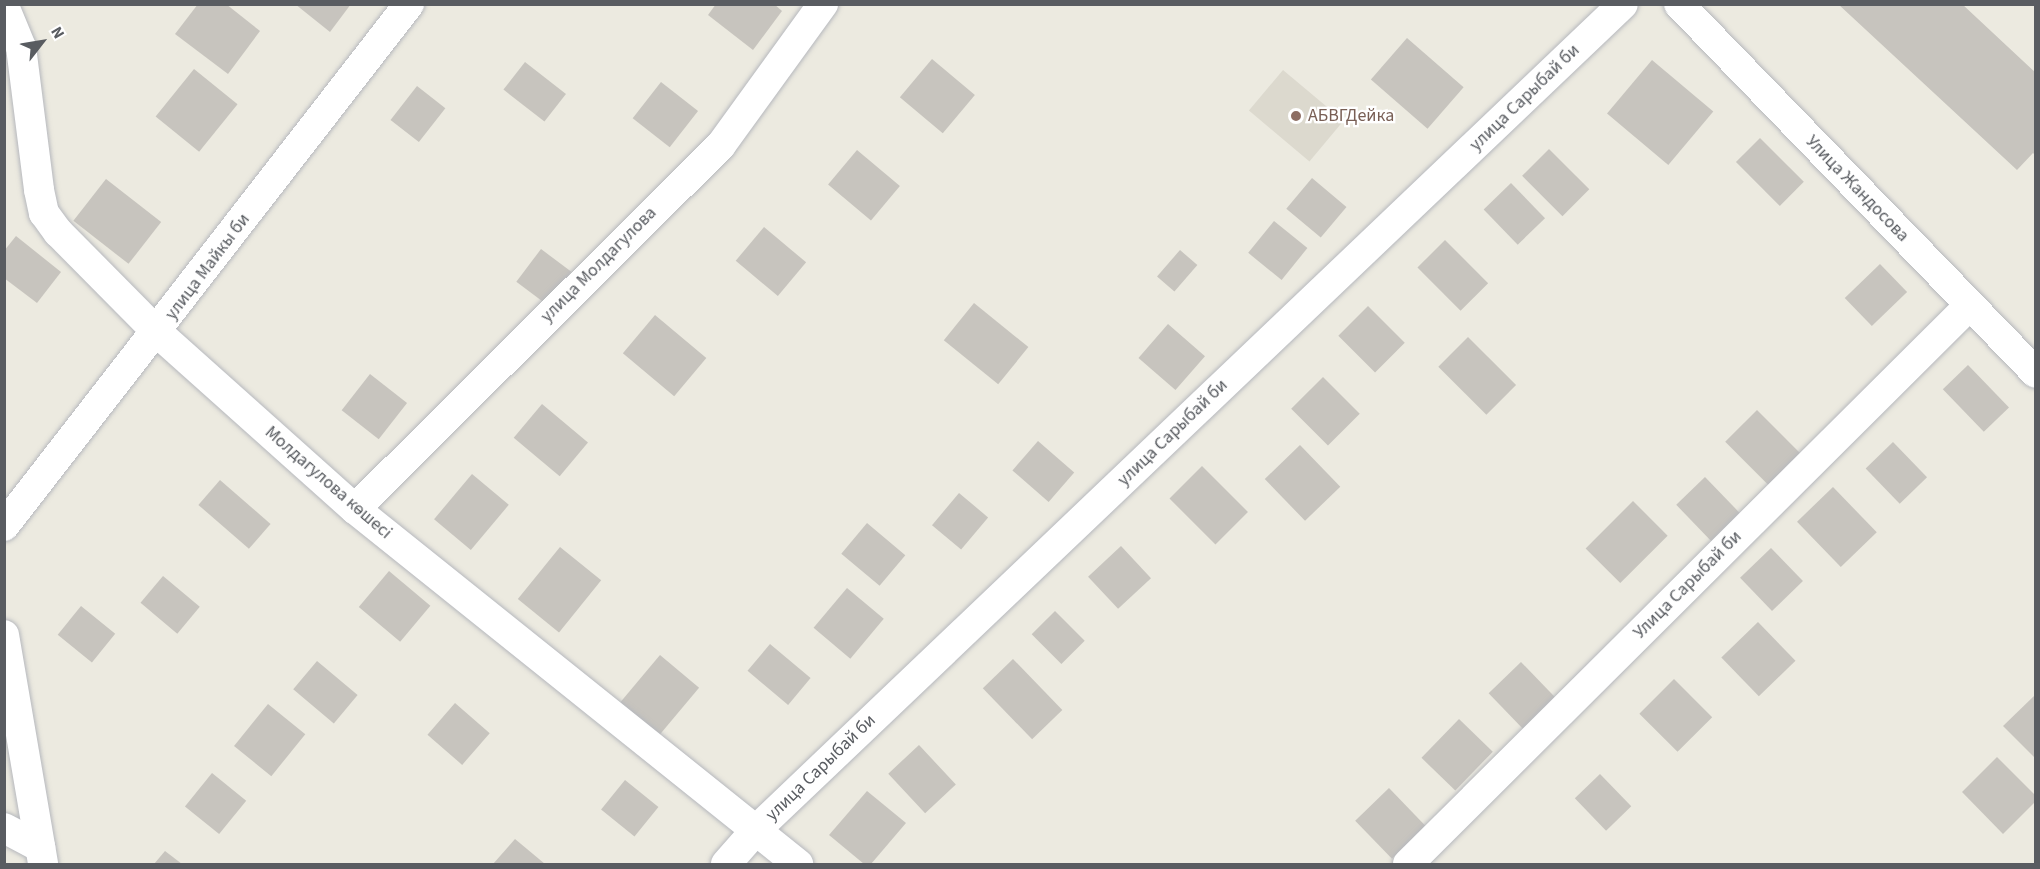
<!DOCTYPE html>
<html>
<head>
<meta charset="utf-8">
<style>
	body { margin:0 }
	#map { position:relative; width:2040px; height:869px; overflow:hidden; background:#eceae0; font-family:"Source Sans 3",sans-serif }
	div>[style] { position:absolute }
	.education>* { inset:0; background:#dcd9ce; transform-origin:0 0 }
	.building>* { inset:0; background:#c7c4be; transform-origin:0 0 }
	.roads { filter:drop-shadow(0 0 2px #b6b8bd) drop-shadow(0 0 2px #b6b8bd) }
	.street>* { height:30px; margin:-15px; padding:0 15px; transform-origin:15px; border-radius:15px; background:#fff }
	.dots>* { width:16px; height:16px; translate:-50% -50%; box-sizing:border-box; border:3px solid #fff; border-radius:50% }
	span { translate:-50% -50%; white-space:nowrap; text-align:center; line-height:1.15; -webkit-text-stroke:4.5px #fff; paint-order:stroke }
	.street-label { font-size:18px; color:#595c61 }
	.education-label { font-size:18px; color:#785e54 }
	.left { translate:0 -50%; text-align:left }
	.frame { position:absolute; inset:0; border:6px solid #595c61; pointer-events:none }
	.north { position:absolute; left:12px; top:12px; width:60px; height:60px; -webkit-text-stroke:4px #fff; paint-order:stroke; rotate:59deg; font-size:16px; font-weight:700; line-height:24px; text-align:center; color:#595c61 }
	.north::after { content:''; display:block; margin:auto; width:21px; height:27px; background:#595c61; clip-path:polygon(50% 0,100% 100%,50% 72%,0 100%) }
</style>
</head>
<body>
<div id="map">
	<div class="education">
		<div style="left:1283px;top:70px;width:79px;height:53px;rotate:40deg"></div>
	</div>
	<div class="building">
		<div style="clip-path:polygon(198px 4px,226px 4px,260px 31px,228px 74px,175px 34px)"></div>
		<div style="clip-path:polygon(295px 4px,351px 4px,330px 32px)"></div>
		<div style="clip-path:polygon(716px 4px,774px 4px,782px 11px,753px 50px,708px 15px)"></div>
		<div style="clip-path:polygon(1838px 4px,1962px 4px,2036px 73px,2036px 156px,2033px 153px,2017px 170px)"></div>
		<div style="left:1407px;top:38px;width:75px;height:55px;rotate:41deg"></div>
		<div style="left:932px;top:59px;width:56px;height:50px;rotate:40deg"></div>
		<div style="left:1652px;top:60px;width:80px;height:70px;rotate:40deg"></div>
		<div style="left:525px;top:62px;width:52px;height:35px;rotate:38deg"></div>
		<div style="left:194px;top:69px;width:56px;height:61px;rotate:39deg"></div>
		<div style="left:661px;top:82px;width:47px;height:46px;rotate:38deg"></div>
		<div style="left:417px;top:86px;width:36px;height:43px;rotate:38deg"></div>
		<div style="left:1760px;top:138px;width:62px;height:34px;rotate:45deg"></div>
		<div style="left:1549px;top:149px;width:57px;height:38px;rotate:45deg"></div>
		<div style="left:857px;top:150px;width:56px;height:45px;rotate:40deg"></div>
		<div style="left:1312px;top:178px;width:45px;height:40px;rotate:40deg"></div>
		<div style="left:106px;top:179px;width:70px;height:53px;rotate:38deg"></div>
		<div style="left:1511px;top:183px;width:49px;height:38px;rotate:46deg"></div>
		<div style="left:1274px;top:221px;width:43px;height:41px;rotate:39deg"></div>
		<div style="left:764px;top:227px;width:55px;height:44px;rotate:40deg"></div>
		<div style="clip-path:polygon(16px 236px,61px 272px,37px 303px,4px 278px,4px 251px)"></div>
		<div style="left:1445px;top:240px;width:61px;height:39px;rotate:45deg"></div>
		<div style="left:541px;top:249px;width:38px;height:41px;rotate:37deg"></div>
		<div style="left:1180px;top:250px;width:23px;height:35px;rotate:41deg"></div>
		<div style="left:1880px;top:264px;width:39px;height:49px;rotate:46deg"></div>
		<div style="left:974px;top:303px;width:70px;height:48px;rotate:39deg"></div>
		<div style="left:1368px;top:306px;width:52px;height:42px;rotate:45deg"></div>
		<div style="left:655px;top:315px;width:67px;height:50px;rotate:40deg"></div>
		<div style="left:1168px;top:324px;width:49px;height:45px;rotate:41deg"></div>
		<div style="left:1468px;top:337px;width:68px;height:42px;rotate:45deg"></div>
		<div style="left:1968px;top:365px;width:59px;height:35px;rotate:46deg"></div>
		<div style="left:370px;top:374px;width:47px;height:46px;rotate:38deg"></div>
		<div style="left:1323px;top:377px;width:52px;height:45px;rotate:45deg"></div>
		<div style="left:542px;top:404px;width:60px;height:44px;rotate:40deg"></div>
		<div style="left:1757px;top:410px;width:66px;height:45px;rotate:45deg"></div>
		<div style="left:1038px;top:441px;width:48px;height:39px;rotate:41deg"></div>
		<div style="left:1893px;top:442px;width:49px;height:38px;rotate:46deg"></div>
		<div style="left:1300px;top:445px;width:58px;height:49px;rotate:46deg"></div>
		<div style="left:1202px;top:466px;width:65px;height:46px;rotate:45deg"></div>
		<div style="left:472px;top:474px;width:48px;height:59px;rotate:40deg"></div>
		<div style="left:1705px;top:477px;width:53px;height:40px;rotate:46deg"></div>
		<div style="left:220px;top:480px;width:67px;height:33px;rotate:41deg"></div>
		<div style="left:1833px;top:487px;width:63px;height:50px;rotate:46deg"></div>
		<div style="left:959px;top:493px;width:38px;height:42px;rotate:40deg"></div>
		<div style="left:1633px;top:501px;width:49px;height:67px;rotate:45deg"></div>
		<div style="left:867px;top:523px;width:50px;height:40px;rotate:40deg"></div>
		<div style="left:1121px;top:546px;width:44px;height:45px;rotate:47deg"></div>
		<div style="left:560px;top:547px;width:53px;height:67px;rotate:39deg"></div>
		<div style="left:1771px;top:548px;width:46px;height:43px;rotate:46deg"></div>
		<div style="left:389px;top:571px;width:54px;height:47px;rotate:40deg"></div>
		<div style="left:163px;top:576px;width:48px;height:35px;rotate:40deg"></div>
		<div style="left:847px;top:588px;width:48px;height:52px;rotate:40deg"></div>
		<div style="left:81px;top:606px;width:44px;height:37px;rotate:39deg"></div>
		<div style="left:1055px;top:611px;width:42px;height:33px;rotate:45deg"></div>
		<div style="left:1758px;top:622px;width:54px;height:51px;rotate:46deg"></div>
		<div style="left:770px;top:644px;width:53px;height:35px;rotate:40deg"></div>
		<div style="left:660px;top:655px;width:51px;height:62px;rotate:40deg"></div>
		<div style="left:1013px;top:659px;width:71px;height:42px;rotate:46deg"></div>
		<div style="left:317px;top:661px;width:53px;height:37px;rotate:40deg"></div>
		<div style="left:1521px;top:662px;width:56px;height:45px;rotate:46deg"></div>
		<div style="left:1674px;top:679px;width:54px;height:49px;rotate:45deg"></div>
		<div style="clip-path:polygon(2036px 694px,2036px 759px,2003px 726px)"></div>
		<div style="left:455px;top:703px;width:46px;height:42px;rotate:41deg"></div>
		<div style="left:268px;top:704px;width:48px;height:54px;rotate:39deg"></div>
		<div style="left:1459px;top:719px;width:47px;height:54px;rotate:44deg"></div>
		<div style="left:919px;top:745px;width:54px;height:42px;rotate:47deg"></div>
		<div style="clip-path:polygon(1997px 757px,2036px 796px,2036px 801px,2003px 834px,1962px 792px)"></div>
		<div style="left:212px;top:773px;width:44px;height:43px;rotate:39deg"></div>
		<div style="left:1600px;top:774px;width:45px;height:35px;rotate:46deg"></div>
		<div style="left:625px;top:780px;width:43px;height:38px;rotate:39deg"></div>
		<div style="left:1389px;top:788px;width:53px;height:47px;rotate:46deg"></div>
		<div style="clip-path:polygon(867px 791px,906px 823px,871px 864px,864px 864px,829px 835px)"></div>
		<div style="clip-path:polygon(515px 839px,545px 864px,493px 864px)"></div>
		<div style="clip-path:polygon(165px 851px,182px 864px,154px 864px)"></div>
	</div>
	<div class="roads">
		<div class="street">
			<div style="left:1679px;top:4px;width:513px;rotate:45.95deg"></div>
			<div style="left:4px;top:6px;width:44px;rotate:67.5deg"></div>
			<div style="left:21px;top:47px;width:144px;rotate:82.8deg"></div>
			<div style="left:39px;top:190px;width:24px;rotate:78deg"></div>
			<div style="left:44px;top:213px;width:24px;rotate:54deg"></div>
			<div style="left:58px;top:232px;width:142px;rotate:45.3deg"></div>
			<div style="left:158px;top:333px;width:264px;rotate:41.8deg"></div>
			<div style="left:355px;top:509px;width:568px;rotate:38.71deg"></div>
			<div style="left:355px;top:509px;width:516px;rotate:-44.84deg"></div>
			<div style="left:721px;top:145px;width:174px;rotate:-54.1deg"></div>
			<div style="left:4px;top:526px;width:661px;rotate:-52.19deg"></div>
			<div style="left:4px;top:635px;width:232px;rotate:80.3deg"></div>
			<div style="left:4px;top:828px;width:41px;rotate:27.8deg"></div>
			<div style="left:726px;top:864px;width:45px;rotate:-48.6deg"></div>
			<div style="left:756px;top:830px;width:1197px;rotate:-43.61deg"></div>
			<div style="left:1408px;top:864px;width:791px;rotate:-44.85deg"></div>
		</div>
	</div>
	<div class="dots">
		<div style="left:1296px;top:116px;background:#8d6e63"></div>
	</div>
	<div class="street-label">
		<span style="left:1525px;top:98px;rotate:-44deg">улица Сарыбай би</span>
		<span style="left:1857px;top:189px;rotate:46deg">Улица Жандосова</span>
		<span style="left:599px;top:265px;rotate:-45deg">улица Молдагулова</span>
		<span style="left:208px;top:267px;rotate:-53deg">улица Майкы би</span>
		<span style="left:1173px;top:433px;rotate:-44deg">улица Сарыбай би</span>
		<span style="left:328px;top:483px;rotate:41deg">Молдагулова көшесі</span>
		<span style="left:1688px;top:585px;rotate:-45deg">Улица Сарыбай би</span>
		<span style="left:821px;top:768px;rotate:-44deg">улица Сарыбай би</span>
	</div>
	<div class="education-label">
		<span class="left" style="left:1308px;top:116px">АБВГДейка</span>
	</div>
	<div class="frame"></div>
	<div class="north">N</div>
</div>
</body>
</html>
